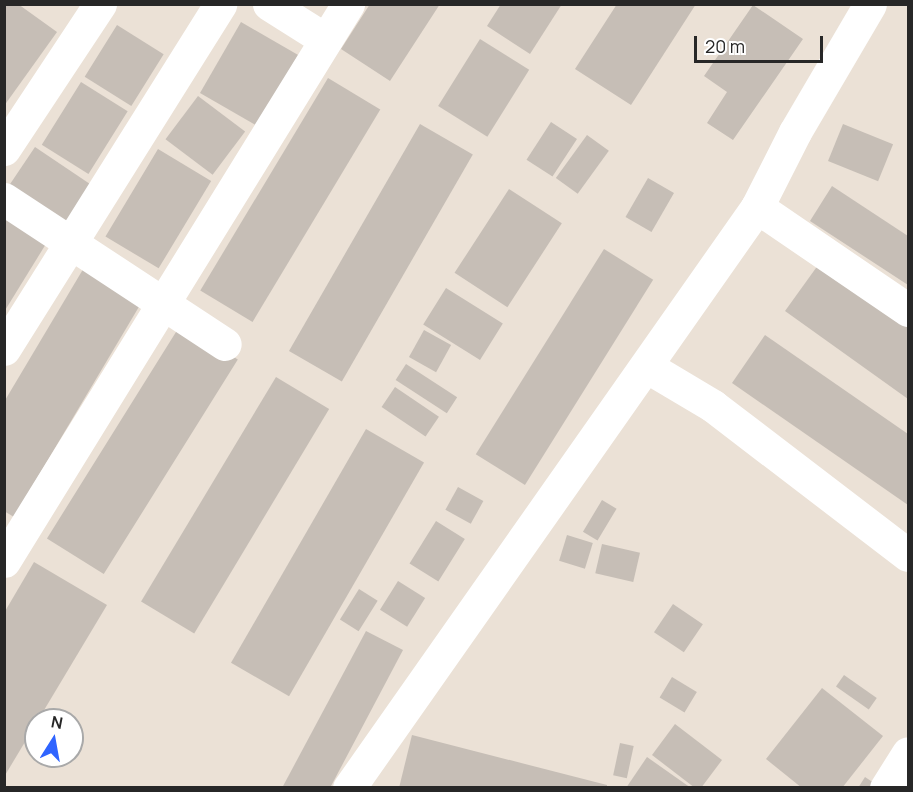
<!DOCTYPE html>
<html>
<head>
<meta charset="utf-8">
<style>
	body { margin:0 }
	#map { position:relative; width:913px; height:792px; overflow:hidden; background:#ebe1d6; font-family:Manrope,sans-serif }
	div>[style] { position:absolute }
	.building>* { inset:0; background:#c6beb6; transform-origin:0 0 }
	.minor>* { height:33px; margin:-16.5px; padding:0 16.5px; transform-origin:16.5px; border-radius:16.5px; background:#fff }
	span { translate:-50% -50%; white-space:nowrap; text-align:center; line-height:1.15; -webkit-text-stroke:6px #fff; paint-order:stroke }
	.frame { position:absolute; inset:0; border:6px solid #272727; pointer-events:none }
	.north { position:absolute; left:24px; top:708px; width:60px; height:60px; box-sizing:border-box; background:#fff; border:2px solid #a9a9a9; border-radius:50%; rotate:11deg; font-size:16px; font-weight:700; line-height:24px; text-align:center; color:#272727 }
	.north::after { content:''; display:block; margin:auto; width:21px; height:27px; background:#2f64ff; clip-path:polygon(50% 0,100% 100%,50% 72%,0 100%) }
	.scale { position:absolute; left:694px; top:36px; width:129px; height:27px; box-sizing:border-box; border:3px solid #272727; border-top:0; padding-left:8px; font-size:18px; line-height:21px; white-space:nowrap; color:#272727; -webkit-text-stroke:4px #fff; paint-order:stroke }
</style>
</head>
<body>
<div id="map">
	<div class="building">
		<div style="clip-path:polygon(4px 4px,18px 4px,57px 32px,4px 106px)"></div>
		<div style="clip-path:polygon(370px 4px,440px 4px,390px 81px,341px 49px)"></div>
		<div style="clip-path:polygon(501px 4px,562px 4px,530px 54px,487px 26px)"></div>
		<div style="clip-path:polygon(617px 4px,696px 4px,631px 105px,575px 69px)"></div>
		<div style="clip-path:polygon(753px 5px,803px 39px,733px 140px,707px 123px,727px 92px,704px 76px)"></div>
		<div style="left:241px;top:22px;width:66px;height:82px;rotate:30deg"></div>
		<div style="left:117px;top:25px;width:55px;height:61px;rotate:32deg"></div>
		<div style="left:480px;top:39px;width:58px;height:79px;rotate:32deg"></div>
		<div style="left:328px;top:78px;width:61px;height:248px;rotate:31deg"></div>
		<div style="left:81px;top:82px;width:55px;height:74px;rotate:32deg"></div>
		<div style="left:198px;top:96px;width:59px;height:54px;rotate:37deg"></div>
		<div style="left:551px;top:122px;width:31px;height:45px;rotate:33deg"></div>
		<div style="left:420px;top:124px;width:61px;height:262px;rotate:30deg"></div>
		<div style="left:843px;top:124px;width:54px;height:40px;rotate:22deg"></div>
		<div style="left:587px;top:135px;width:27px;height:53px;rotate:36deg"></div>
		<div style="left:35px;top:147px;width:69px;height:46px;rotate:34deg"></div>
		<div style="left:158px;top:149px;width:62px;height:102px;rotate:31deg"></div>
		<div style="left:648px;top:178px;width:30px;height:45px;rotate:30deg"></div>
		<div style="clip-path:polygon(832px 186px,908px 236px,908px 285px,810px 221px)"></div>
		<div style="left:509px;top:189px;width:63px;height:100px;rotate:33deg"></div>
		<div style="clip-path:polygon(4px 213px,49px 239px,4px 312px)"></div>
		<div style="left:604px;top:249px;width:58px;height:242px;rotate:32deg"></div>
		<div style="clip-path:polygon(821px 261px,908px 323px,908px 399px,785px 311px)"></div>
		<div style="clip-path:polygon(85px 266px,143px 300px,14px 517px,4px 511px,4px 402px)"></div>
		<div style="left:446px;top:288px;width:67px;height:43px;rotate:32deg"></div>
		<div style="left:181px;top:324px;width:67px;height:253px;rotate:32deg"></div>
		<div style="left:424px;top:330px;width:31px;height:31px;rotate:29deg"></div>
		<div style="clip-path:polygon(765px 335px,908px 434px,908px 505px,732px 383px)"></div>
		<div style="left:406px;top:364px;width:61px;height:19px;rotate:33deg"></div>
		<div style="left:276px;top:377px;width:62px;height:262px;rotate:31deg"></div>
		<div style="left:395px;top:387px;width:53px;height:24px;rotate:34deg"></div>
		<div style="left:366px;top:429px;width:67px;height:270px;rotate:30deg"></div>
		<div style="left:458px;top:487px;width:29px;height:26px;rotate:29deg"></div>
		<div style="left:602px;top:500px;width:17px;height:37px;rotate:31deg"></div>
		<div style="left:436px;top:521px;width:34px;height:50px;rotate:32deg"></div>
		<div style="left:567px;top:535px;width:27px;height:27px;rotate:17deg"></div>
		<div style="left:602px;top:544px;width:39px;height:30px;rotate:13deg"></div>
		<div style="clip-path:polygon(34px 562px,107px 605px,4px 777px,4px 613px)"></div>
		<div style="left:398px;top:581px;width:32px;height:34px;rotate:32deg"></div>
		<div style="left:359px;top:589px;width:22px;height:36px;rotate:32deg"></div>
		<div style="left:673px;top:604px;width:36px;height:34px;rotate:34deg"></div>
		<div style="clip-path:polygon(366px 631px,403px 650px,330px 788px,282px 788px)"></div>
		<div style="left:844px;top:675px;width:40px;height:14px;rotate:35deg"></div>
		<div style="left:672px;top:677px;width:29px;height:24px;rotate:31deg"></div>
		<div style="clip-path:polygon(822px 688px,883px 736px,842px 788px,802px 788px,766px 759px)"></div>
		<div style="clip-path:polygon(675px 724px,722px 760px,701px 788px,695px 788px,652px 755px)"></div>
		<div style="clip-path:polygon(412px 735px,607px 785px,607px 788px,399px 788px)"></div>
		<div style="left:620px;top:743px;width:14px;height:33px;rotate:12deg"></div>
		<div style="clip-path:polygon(647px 757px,691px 788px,626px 788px)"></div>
		<div style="clip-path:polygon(865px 777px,874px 783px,871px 788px,858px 788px)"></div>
	</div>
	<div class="minor">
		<div style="left:269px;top:4px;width:67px;rotate:32.3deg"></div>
		<div style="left:4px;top:149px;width:174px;rotate:-56.5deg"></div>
		<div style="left:4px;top:199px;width:264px;rotate:33.3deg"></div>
		<div style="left:757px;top:207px;width:183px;rotate:34.3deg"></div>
		<div style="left:4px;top:349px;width:407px;rotate:-57.9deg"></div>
		<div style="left:646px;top:366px;width:78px;rotate:30.8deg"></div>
		<div style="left:713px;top:406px;width:245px;rotate:37.4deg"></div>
		<div style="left:4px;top:561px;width:655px;rotate:-58.3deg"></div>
		<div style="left:349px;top:788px;width:710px;rotate:-54.92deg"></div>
		<div style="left:757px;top:207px;width:84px;rotate:-63.1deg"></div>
		<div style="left:795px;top:132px;width:148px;rotate:-59.6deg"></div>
		<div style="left:886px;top:788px;width:41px;rotate:-57.8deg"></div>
	</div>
	<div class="frame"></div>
	<div class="north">N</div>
	<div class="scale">20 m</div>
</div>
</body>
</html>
